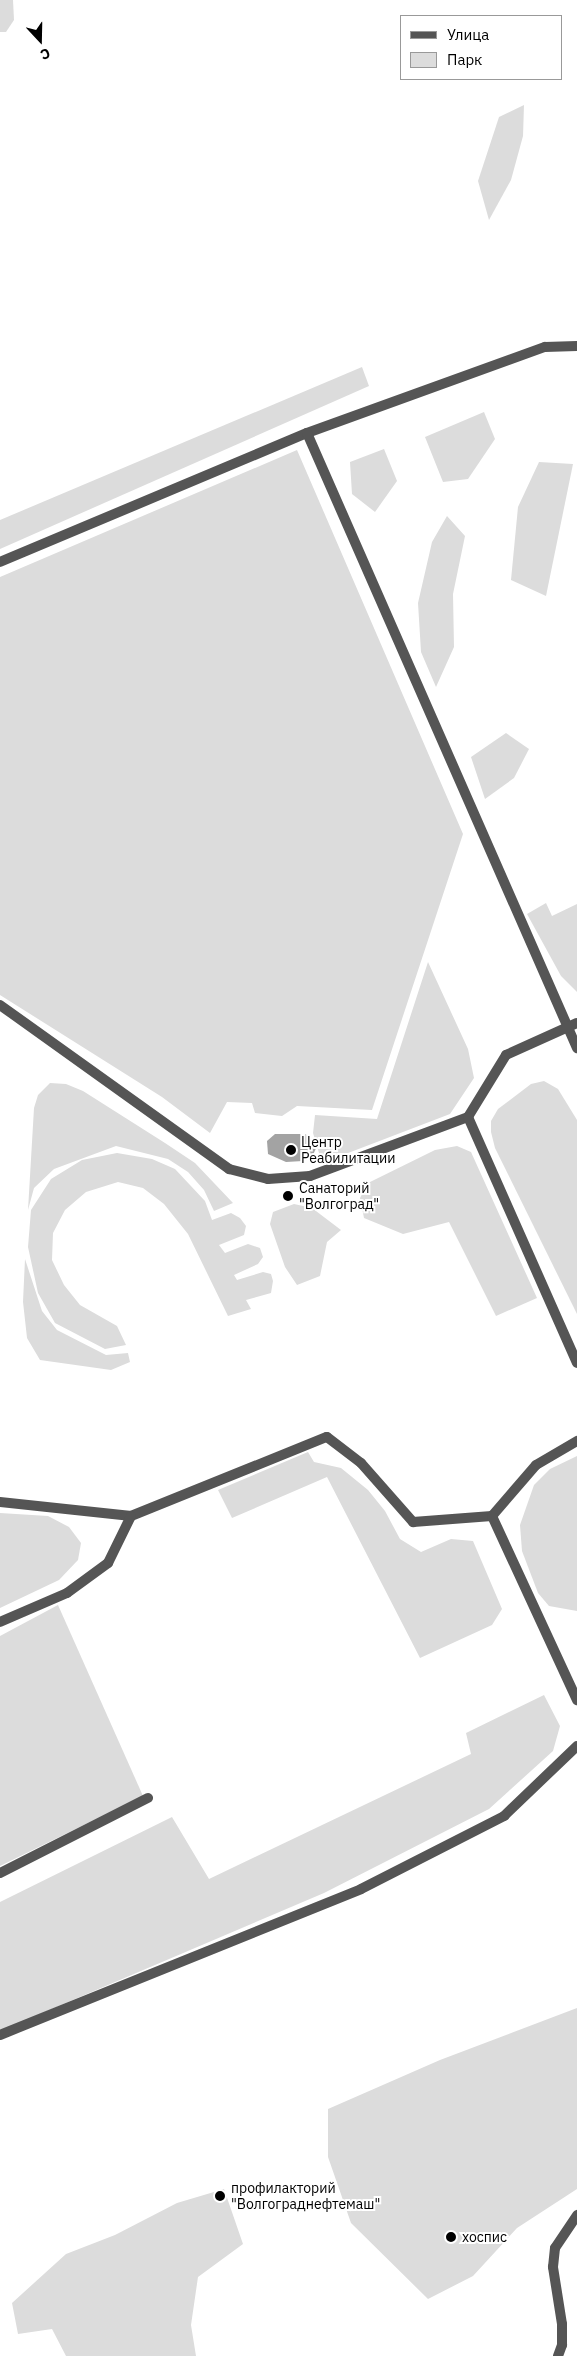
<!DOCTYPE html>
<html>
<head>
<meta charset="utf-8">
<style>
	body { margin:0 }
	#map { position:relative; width:577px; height:2356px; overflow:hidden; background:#fff; font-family:"IBM Plex Sans",sans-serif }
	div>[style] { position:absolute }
	.green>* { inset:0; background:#dcdcdc }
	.water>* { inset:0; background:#a3a3a3 }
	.lane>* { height:10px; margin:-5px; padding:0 5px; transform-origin:5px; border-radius:5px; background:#555 }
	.street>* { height:10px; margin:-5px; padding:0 5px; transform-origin:5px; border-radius:5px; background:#555 }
	.dots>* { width:14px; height:14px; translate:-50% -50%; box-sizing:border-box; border:2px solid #fff; border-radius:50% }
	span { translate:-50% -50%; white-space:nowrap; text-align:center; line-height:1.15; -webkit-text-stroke:4px #fff; paint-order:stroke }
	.poi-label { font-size:14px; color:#000 }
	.left { translate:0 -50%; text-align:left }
	.legend { position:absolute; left:400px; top:15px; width:162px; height:65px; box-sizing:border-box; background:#fff; border:1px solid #999; margin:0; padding:6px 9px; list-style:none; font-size:15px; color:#000 }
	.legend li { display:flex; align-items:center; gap:10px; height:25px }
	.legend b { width:25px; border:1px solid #999 }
	.north { position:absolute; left:15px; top:15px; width:50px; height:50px; -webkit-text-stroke:4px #fff; paint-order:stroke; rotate:159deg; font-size:14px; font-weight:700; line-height:20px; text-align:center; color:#000 }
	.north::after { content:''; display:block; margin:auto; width:18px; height:22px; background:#000; clip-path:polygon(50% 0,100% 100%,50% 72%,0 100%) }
</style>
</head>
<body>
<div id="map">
	<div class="green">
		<div style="clip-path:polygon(0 0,13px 0,14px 20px,6px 32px,0 32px)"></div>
		<div style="clip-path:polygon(524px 105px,523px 136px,511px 180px,489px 220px,478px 181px,499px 117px)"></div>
		<div style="clip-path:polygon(362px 367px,369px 386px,0 549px,0 520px)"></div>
		<div style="clip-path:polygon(484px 412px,495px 439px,468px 479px,443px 482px,425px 437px)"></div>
		<div style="clip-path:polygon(384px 449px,397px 481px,375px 512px,352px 494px,350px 462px)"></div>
		<div style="clip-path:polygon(297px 450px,463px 834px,372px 1110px,297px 1106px,282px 1116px,255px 1113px,252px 1103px,227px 1102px,210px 1133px,162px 1097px,0 995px,0 577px)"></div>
		<div style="clip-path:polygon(539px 462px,573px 464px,546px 596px,511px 580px,518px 507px)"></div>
		<div style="clip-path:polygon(447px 516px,465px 536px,453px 594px,454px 647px,436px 687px,421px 652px,418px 603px,432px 542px)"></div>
		<div style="clip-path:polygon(506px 733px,529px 749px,514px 778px,485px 799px,471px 757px)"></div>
		<div style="clip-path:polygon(546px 903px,552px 916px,577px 904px,577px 992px,561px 976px,527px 914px)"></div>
		<div style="clip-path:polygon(428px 962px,468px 1049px,474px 1078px,450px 1114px,322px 1163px,313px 1133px,315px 1115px,377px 1119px)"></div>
		<div style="clip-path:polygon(544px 1081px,558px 1089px,577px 1120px,577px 1314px,495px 1148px,491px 1132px,491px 1121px,498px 1109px,531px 1084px)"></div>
		<div style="clip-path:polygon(50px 1083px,66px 1084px,83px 1091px,165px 1143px,195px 1163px,233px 1203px,214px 1211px,204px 1190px,188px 1172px,168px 1159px,116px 1146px,54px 1169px,34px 1188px,28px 1210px,34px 1108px,38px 1095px)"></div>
		<div style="clip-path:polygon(457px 1146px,471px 1152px,537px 1298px,496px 1316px,449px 1222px,403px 1234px,364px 1218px,360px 1198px,368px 1183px,435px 1150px)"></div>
		<div style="clip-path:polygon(117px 1153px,152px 1159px,175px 1169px,205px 1201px,212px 1220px,231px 1213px,240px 1218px,246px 1226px,244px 1235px,219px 1245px,225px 1253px,248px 1244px,260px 1248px,263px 1257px,258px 1264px,234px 1275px,237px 1280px,263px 1272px,271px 1274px,273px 1281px,271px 1293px,246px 1300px,251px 1309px,228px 1316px,188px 1234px,164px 1204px,143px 1188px,118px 1182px,86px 1192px,65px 1210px,53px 1233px,52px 1260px,64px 1285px,80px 1305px,117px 1326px,126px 1345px,105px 1349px,55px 1323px,38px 1293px,28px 1247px,31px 1210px,51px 1179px,82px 1160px)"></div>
		<div style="clip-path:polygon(294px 1204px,312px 1208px,341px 1230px,327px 1242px,320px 1276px,297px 1285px,285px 1267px,270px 1224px,273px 1212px)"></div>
		<div style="clip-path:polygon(25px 1259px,42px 1311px,57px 1330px,106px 1355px,128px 1353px,130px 1362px,111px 1370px,40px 1360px,27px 1338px,23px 1302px)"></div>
		<div style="clip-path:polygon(308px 1452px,314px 1462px,341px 1468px,368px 1490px,385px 1511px,400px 1539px,421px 1552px,451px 1539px,473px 1541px,502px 1609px,492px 1625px,420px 1658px,327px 1477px,232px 1518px,218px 1490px)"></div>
		<div style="clip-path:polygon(577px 1456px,577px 1611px,549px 1606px,538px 1593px,522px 1551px,520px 1525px,534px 1485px,550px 1469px)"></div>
		<div style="clip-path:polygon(0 1513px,48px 1516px,69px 1527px,81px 1543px,78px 1560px,59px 1580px,0 1608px)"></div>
		<div style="clip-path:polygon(58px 1605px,143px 1796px,0 1866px,0 1636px)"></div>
		<div style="clip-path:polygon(544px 1695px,560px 1726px,553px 1751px,489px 1809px,324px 1893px,0 2031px,0 1902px,172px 1817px,209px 1879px,471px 1754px,466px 1733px)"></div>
		<div style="clip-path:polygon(577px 2008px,577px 2189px,517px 2228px,473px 2276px,428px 2299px,351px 2223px,328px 2157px,328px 2109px,440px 2060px)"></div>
		<div style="clip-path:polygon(224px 2189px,243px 2244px,198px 2277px,191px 2325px,196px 2356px,66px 2356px,52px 2329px,18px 2334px,12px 2303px,66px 2254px,115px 2235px,177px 2203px)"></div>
	</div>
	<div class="water">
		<div style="clip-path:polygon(275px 1134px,306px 1134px,317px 1146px,313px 1155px,303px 1161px,286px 1162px,268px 1154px,267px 1141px)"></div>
	</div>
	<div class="lane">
		<div style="left:307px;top:433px;width:253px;rotate:-19.9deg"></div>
		<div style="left:545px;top:347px;width:32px;rotate:-2deg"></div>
		<div style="left:0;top:562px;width:333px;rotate:-22.8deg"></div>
		<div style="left:307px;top:433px;width:672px;rotate:66.3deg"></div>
		<div style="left:0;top:1005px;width:282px;rotate:35.6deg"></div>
		<div style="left:229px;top:1169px;width:40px;rotate:14.4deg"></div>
		<div style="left:268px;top:1179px;width:42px;rotate:-4.1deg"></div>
		<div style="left:310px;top:1176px;width:169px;rotate:-20.5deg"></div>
		<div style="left:468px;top:1117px;width:73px;rotate:-58.5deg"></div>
		<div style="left:506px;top:1055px;width:78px;rotate:-24.3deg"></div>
		<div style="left:468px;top:1117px;width:269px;rotate:66.1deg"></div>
		<div style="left:0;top:1502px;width:132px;rotate:6.1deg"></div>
		<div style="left:131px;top:1516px;width:211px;rotate:-22deg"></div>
		<div style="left:327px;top:1437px;width:43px;rotate:37.4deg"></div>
		<div style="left:361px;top:1463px;width:79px;rotate:48.6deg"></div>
		<div style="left:413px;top:1522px;width:79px;rotate:-4.3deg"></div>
		<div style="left:492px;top:1516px;width:67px;rotate:-49.2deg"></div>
		<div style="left:536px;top:1465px;width:48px;rotate:-30.3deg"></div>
		<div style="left:492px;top:1516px;width:203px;rotate:65.2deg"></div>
		<div style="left:0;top:1622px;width:73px;rotate:-23.4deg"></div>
		<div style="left:67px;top:1593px;width:51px;rotate:-36.2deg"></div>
		<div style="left:108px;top:1563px;width:52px;rotate:-63.9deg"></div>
		<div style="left:0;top:1873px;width:166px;rotate:-26.9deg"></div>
		<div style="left:558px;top:2356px;width:12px;rotate:-70deg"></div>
		<div style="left:562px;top:2345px;width:21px;rotate:-90deg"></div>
		<div style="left:562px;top:2324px;width:58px;rotate:-99deg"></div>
		<div style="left:553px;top:2267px;width:19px;rotate:-84deg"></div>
		<div style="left:555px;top:2248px;width:40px;rotate:-56deg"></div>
	</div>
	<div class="street">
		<div style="left:0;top:2035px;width:389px;rotate:-22deg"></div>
		<div style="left:361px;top:1889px;width:161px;rotate:-27deg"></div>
		<div style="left:504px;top:1816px;width:101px;rotate:-43.8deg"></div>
	</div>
	<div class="dots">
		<div style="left:291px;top:1150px;background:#000"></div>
		<div style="left:288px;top:1196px;background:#000"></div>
		<div style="left:220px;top:2196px;background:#000"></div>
		<div style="left:451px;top:2237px;background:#000"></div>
	</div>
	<div class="poi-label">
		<span class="left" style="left:301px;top:1150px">Центр<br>Реабилитации</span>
		<span class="left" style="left:299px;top:1196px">Санаторий<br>"Волгоград"</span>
		<span class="left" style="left:231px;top:2196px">профилакторий<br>"Волгограднефтемаш"</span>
		<span class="left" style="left:462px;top:2237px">хоспис</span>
	</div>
	<ul class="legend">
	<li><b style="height:6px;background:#555"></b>Улица</li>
	<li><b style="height:14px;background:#dcdcdc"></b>Парк</li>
	</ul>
	<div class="north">С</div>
</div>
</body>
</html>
